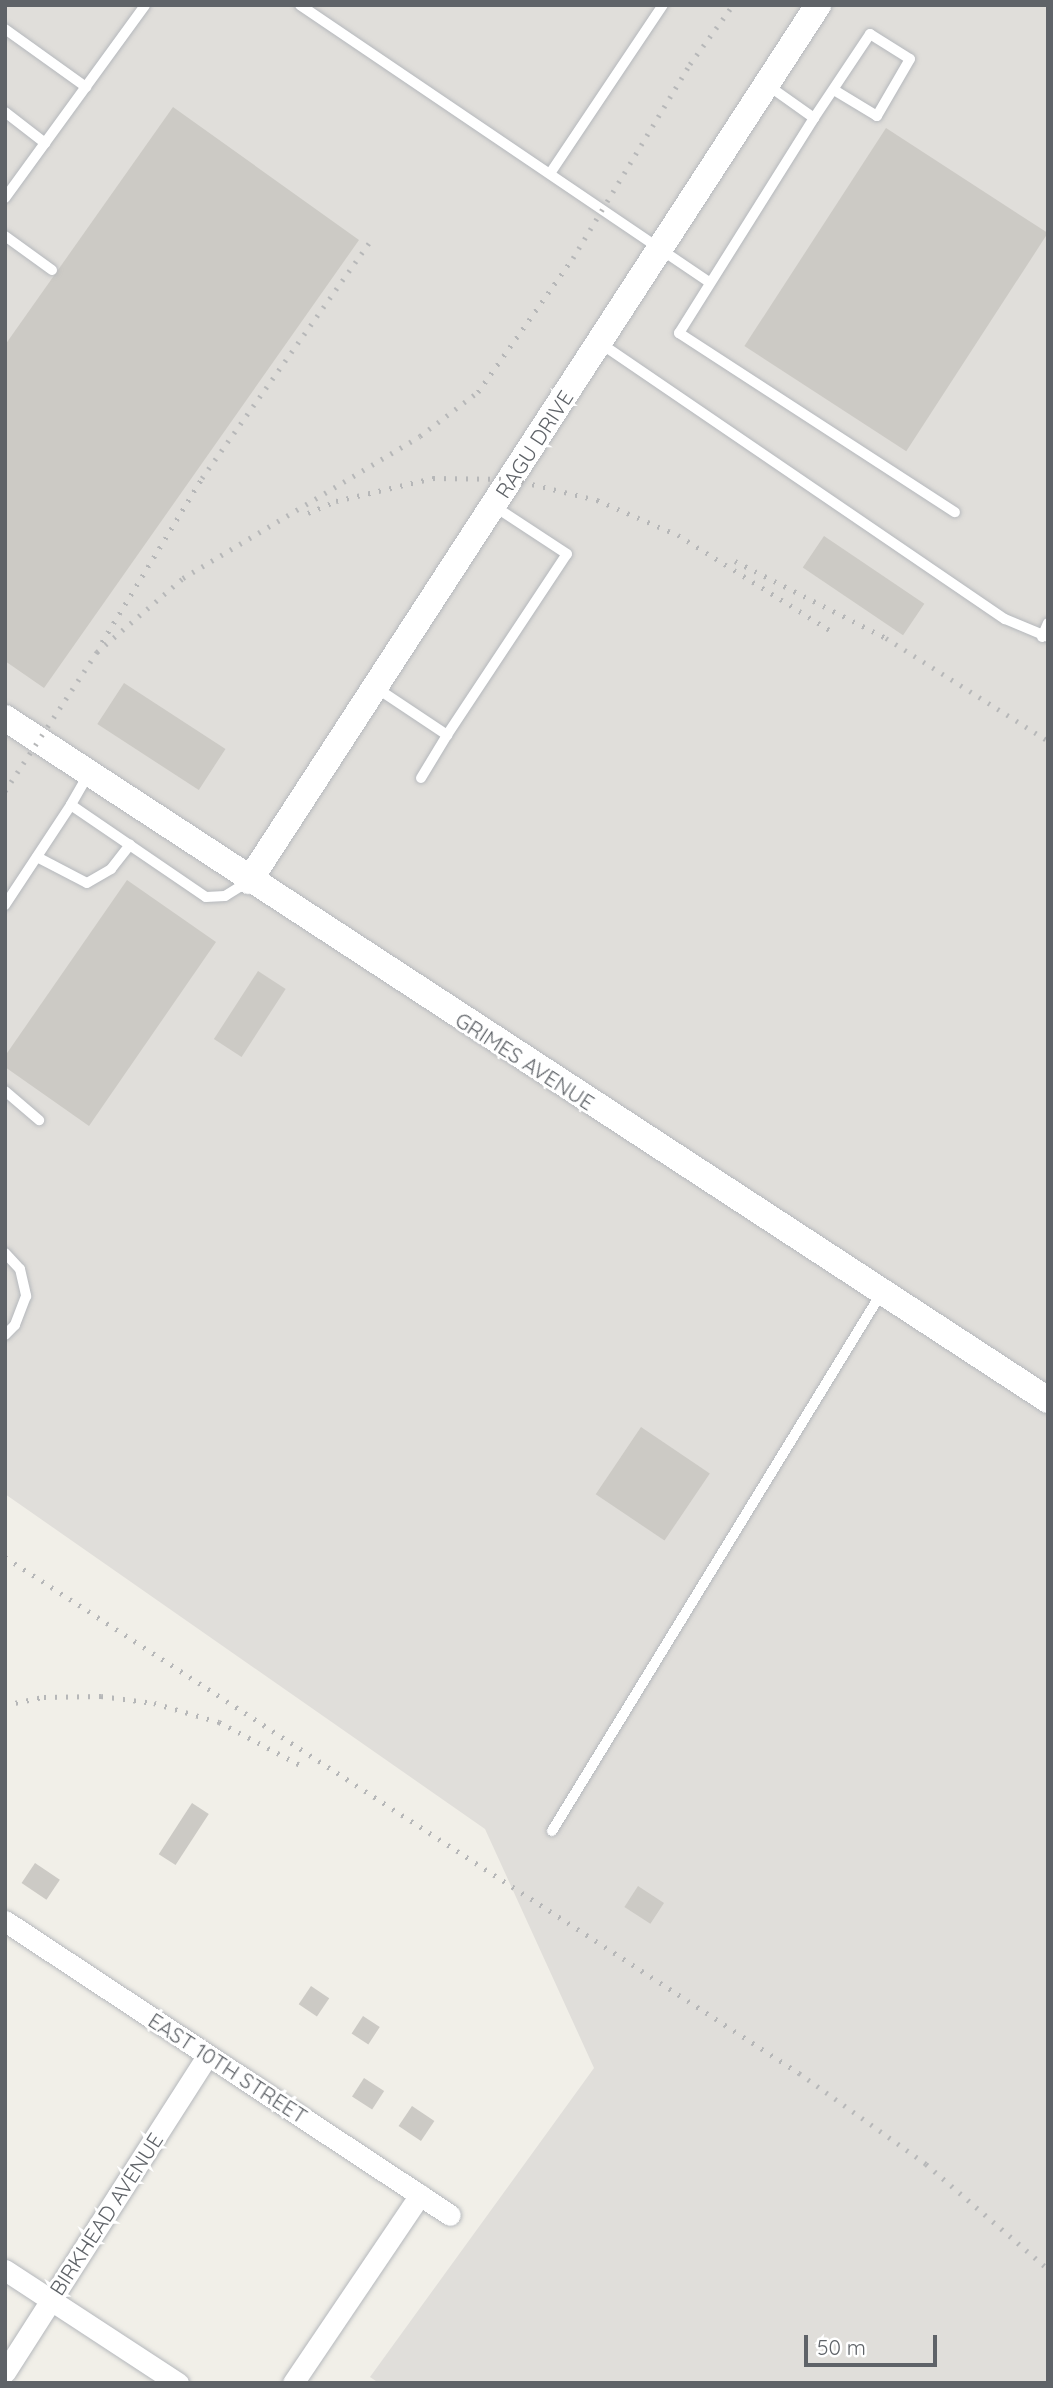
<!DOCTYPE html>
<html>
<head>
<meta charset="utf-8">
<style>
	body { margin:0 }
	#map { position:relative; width:1053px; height:2388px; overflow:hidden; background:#f1efe8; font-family:Quicksand,sans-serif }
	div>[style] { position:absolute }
	.industrial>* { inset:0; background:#e0deda }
	.building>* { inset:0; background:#cccac5; transform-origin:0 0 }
	.roads { filter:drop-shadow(0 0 2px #b5b8bc) drop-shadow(0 0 2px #b5b8bc) }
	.service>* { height:10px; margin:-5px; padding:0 5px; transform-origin:5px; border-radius:5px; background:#fff }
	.minor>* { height:21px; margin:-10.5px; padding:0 10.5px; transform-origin:10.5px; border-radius:10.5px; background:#fff }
	.tertiary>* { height:26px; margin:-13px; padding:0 13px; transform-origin:13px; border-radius:13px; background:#fff }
	.rail>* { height:5px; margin-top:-2.5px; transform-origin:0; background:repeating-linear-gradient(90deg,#b6b7b8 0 2px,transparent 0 11px) }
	span { translate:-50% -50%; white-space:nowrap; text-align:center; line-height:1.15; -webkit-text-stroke:6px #fff; paint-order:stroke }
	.street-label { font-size:21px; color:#5f6368 }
	.frame { position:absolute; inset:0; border:7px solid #5f6368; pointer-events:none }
	.scale { position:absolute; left:804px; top:2335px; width:133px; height:32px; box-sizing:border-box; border:4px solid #5f6368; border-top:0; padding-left:9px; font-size:21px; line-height:24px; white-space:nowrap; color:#5f6368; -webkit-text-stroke:5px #fff; paint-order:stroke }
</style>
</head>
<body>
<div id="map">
	<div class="industrial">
		<div style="clip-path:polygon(5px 5px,1048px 5px,1048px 2383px,379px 2383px,370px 2377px,594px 2068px,485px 1829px,5px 1494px)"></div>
	</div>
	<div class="building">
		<div style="clip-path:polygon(173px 107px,359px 240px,44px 688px,5px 661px,5px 345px)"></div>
		<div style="left:886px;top:128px;width:193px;height:260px;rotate:33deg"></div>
		<div style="left:824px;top:536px;width:121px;height:38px;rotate:34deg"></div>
		<div style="left:124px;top:683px;width:121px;height:49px;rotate:33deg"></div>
		<div style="clip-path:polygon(127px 880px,216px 942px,89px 1126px,5px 1067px,5px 1056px)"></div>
		<div style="left:258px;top:971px;width:33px;height:81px;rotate:33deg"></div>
		<div style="left:641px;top:1427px;width:83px;height:81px;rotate:34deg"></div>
		<div style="left:192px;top:1803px;width:20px;height:61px;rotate:33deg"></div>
		<div style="left:35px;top:1863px;width:30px;height:24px;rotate:34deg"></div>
		<div style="left:638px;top:1886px;width:31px;height:25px;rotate:33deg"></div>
		<div style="left:311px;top:1986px;width:22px;height:22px;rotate:34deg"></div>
		<div style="left:363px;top:2016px;width:20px;height:21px;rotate:33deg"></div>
		<div style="left:364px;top:2078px;width:24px;height:22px;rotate:33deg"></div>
		<div style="left:412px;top:2106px;width:27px;height:24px;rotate:34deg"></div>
	</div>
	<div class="roads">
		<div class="service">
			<div style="left:300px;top:5px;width:495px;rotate:34.1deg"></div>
			<div style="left:5px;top:29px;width:100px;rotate:35.6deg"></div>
			<div style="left:766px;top:84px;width:59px;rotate:35.3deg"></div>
			<div style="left:814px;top:118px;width:254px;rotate:122.1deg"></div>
			<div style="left:679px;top:333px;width:329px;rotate:33deg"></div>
			<div style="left:5px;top:112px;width:51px;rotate:37.8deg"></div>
			<div style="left:814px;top:118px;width:101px;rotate:-56.3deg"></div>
			<div style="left:870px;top:34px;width:47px;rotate:32deg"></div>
			<div style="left:910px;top:59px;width:66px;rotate:120.1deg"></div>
			<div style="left:877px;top:116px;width:50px;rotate:-148.8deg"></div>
			<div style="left:551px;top:172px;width:201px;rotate:-56.2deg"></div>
			<div style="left:5px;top:198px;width:238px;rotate:-54deg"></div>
			<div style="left:5px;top:236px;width:58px;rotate:35.9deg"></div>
			<div style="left:600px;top:343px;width:490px;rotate:34.3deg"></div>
			<div style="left:1005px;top:619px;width:47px;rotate:22.7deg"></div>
			<div style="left:1042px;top:637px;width:15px;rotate:-67deg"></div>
			<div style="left:375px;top:687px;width:87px;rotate:33.7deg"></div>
			<div style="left:447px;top:735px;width:217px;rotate:-56.5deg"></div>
			<div style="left:567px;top:554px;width:87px;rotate:-146.7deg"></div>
			<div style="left:88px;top:775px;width:34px;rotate:120deg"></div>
			<div style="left:71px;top:805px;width:163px;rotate:34.3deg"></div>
			<div style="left:206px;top:897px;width:19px;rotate:-3deg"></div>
			<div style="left:225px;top:896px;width:28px;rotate:-32deg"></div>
			<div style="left:421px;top:778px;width:50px;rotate:-58.8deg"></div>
			<div style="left:37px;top:857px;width:56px;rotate:27.5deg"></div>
			<div style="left:87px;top:883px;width:28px;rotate:-30deg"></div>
			<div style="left:111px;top:869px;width:31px;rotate:-52deg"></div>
			<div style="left:5px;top:905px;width:120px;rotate:-56.6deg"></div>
			<div style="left:5px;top:1091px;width:45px;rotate:40.5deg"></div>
			<div style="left:5px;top:1253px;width:22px;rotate:47deg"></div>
			<div style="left:20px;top:1269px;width:28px;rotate:77deg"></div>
			<div style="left:26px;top:1296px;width:31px;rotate:111deg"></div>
			<div style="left:15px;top:1325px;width:14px;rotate:135deg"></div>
			<div style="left:552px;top:1831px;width:632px;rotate:-58.52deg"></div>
		</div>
		<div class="minor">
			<div style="left:5px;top:1921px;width:533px;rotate:33.45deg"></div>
			<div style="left:5px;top:2270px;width:207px;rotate:33.2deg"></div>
			<div style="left:5px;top:2372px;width:375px;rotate:-57.4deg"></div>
			<div style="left:293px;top:2383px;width:227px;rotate:-56deg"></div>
		</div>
		<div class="tertiary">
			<div style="left:5px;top:718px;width:1246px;rotate:33.18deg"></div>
			<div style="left:249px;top:881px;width:1045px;rotate:-56.99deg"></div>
		</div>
	</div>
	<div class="rail">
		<div style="left:308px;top:513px;width:30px;rotate:-23deg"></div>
		<div style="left:336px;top:501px;width:100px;rotate:-13.3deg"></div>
		<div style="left:433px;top:478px;width:78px;rotate:0.7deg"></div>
		<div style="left:511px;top:479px;width:89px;rotate:13.7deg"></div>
		<div style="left:597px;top:500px;width:88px;rotate:23.4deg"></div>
		<div style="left:678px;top:535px;width:181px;rotate:32.1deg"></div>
		<div style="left:735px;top:561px;width:169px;rotate:27deg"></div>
		<div style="left:886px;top:638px;width:192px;rotate:32.4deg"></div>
		<div style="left:102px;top:642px;width:192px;rotate:-58.6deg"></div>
		<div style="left:202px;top:478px;width:297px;rotate:-54.6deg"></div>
		<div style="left:5px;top:791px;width:167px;rotate:-56.5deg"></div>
		<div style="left:97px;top:652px;width:113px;rotate:-40.7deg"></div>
		<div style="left:183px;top:578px;width:276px;rotate:-30.9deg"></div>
		<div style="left:420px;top:436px;width:73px;rotate:-37.2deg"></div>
		<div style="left:478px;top:392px;width:164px;rotate:-54.7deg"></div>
		<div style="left:573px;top:258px;width:227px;rotate:-58.9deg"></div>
		<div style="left:690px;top:64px;width:73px;rotate:-53.9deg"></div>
		<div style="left:5px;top:1557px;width:947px;rotate:33.02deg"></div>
		<div style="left:799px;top:2073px;width:156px;rotate:35.6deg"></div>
		<div style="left:926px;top:2164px;width:161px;rotate:40.7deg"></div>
		<div style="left:5px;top:1705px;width:40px;rotate:-12deg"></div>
		<div style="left:44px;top:1697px;width:57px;rotate:-1deg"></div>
		<div style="left:101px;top:1696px;width:53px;rotate:7.5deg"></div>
		<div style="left:154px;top:1703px;width:68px;rotate:16.3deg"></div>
		<div style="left:219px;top:1722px;width:96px;rotate:27.9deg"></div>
	</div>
	<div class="street-label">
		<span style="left:534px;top:444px;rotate:-57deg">RAGU DRIVE</span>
		<span style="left:525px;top:1061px;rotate:33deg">GRIMES AVENUE</span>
		<span style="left:228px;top:2068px;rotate:33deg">EAST 10TH STREET</span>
		<span style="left:106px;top:2214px;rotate:-57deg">BIRKHEAD AVENUE</span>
	</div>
	<div class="frame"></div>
	<div class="scale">50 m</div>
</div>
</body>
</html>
